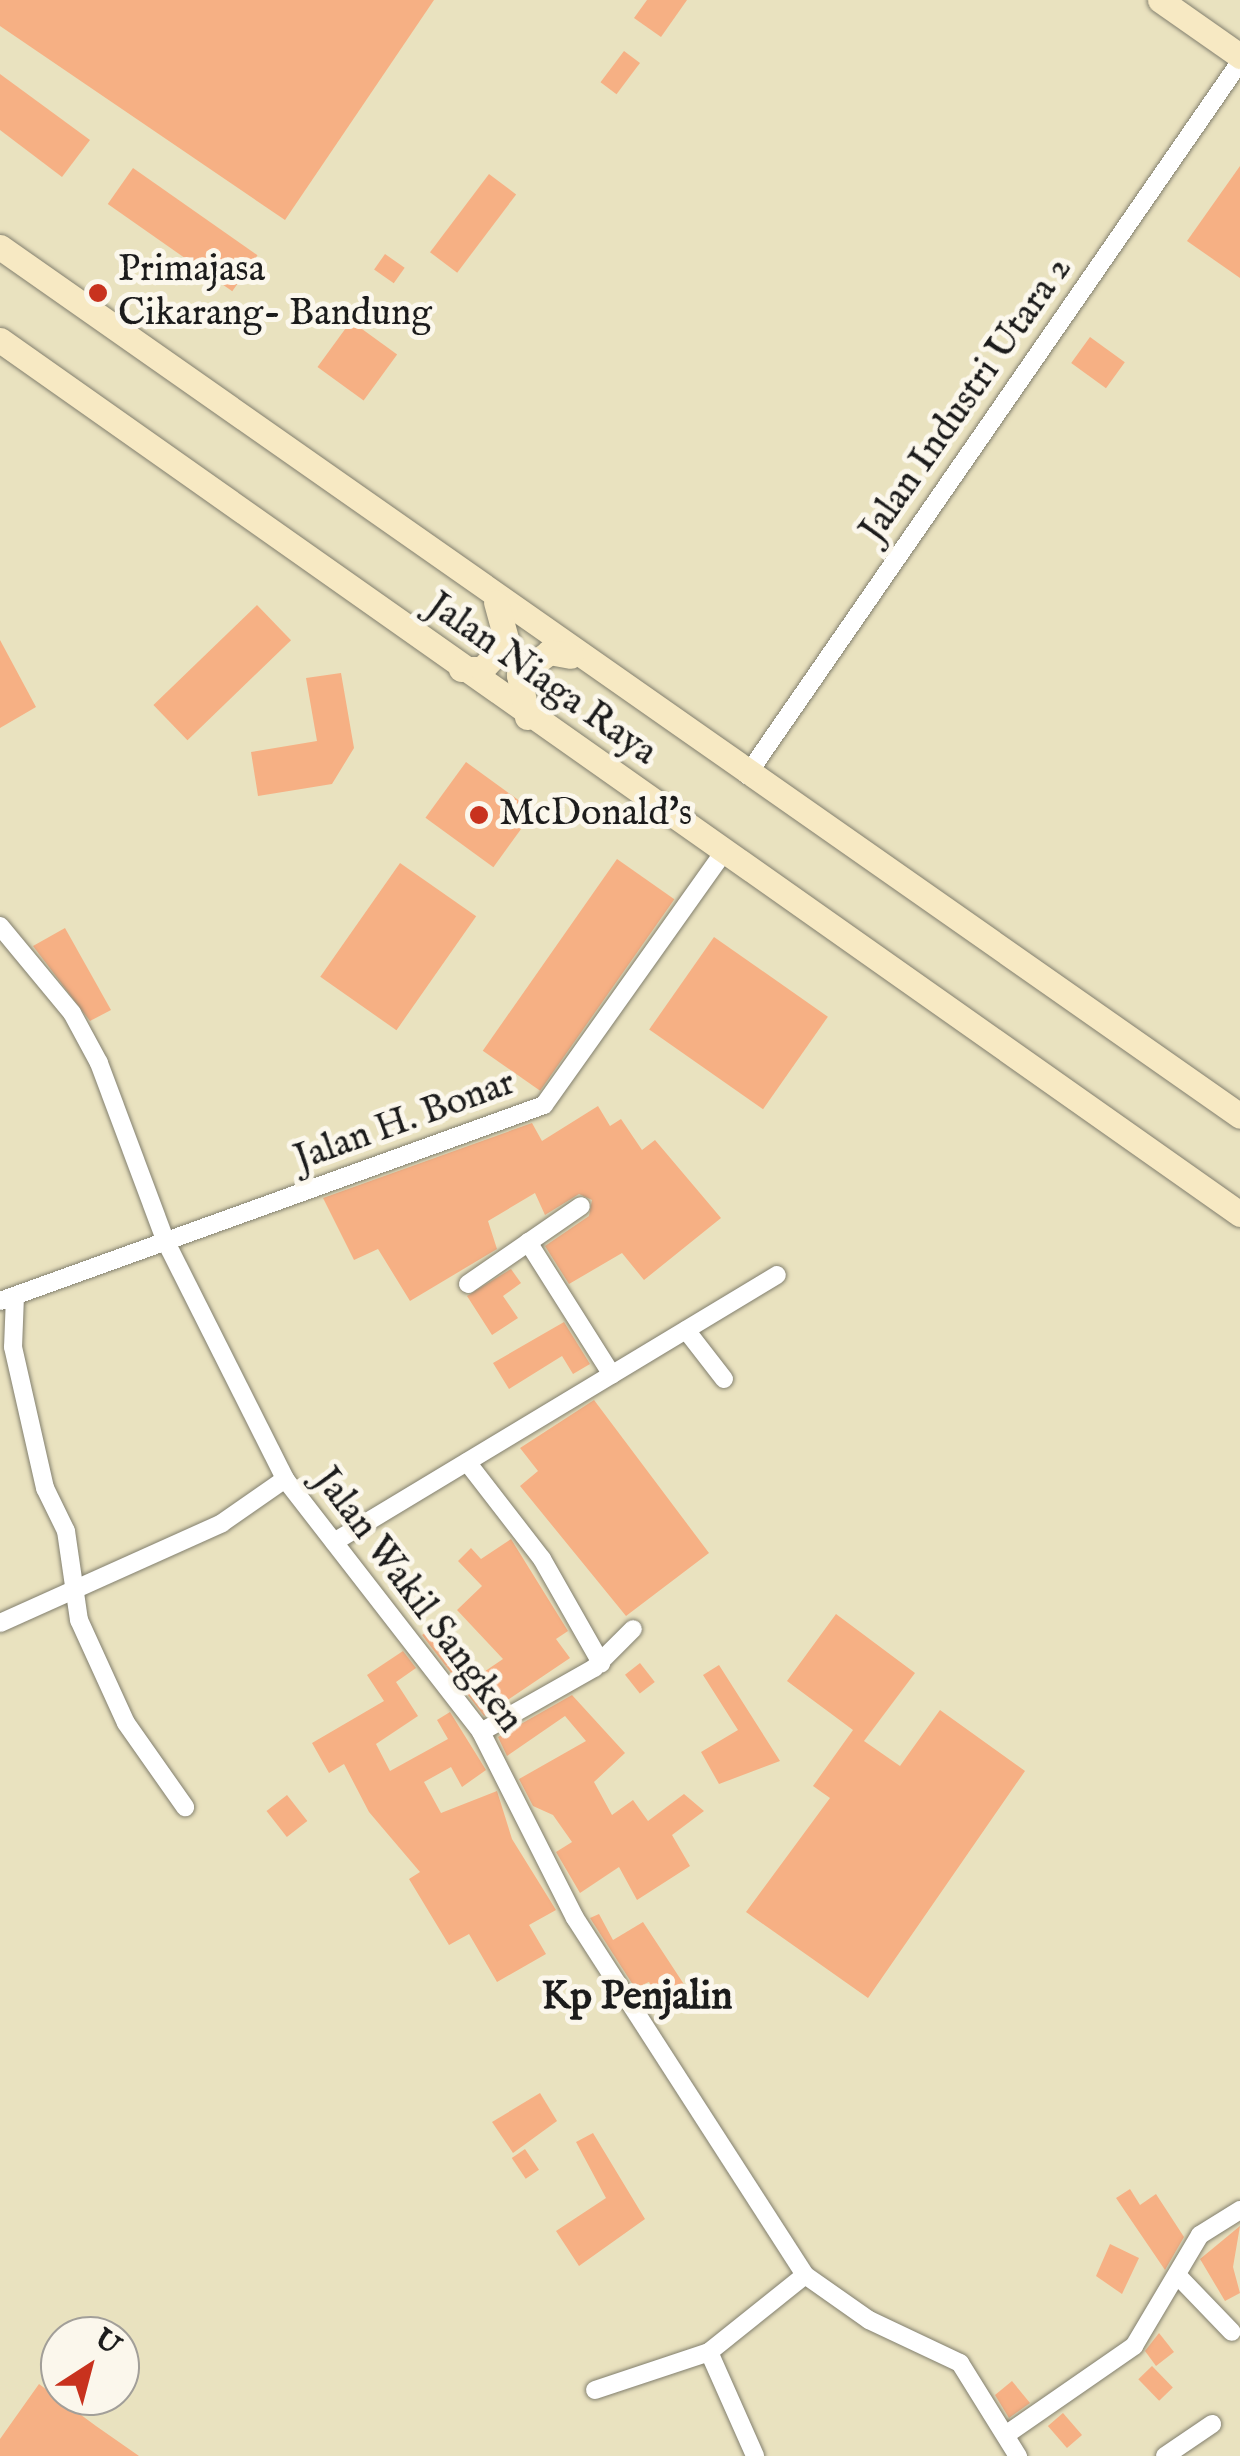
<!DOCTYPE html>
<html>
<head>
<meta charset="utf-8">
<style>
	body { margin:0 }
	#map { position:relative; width:1240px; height:2456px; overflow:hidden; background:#e9e2bf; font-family:"IM FELL English",serif }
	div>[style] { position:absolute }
	.building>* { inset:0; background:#f6b084; transform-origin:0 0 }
	.roads { filter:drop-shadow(0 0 2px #827f6e) drop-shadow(0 0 2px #827f6e) }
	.street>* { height:18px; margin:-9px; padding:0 9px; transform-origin:9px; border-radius:9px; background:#fff }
	.secondary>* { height:25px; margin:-12.5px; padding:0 12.5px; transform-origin:12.5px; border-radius:12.5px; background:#f7e9c3 }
	.dots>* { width:28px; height:28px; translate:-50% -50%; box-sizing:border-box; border:5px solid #fbf7ec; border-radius:50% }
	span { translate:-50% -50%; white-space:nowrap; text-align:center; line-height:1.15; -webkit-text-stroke:10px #fbf7ec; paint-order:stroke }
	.poi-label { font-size:38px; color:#1c1c1c }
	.left { translate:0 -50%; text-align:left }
	.street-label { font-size:38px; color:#1c1c1c }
	.neighbourhood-label { font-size:40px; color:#1c1c1c; font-weight:700 }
	.north { position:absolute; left:40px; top:2316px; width:100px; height:100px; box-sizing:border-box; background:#fbf7ec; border:2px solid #a29f99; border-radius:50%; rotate:36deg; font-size:28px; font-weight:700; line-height:40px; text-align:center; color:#1c1c1c }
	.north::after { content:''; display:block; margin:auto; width:35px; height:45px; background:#c8321e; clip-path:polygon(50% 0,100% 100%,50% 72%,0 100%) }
</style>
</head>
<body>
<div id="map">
	<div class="building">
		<div style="clip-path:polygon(0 0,434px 0,285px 220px,0 26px)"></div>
		<div style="clip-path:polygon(647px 0,687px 0,661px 37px,634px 18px)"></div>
		<div style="left:624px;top:51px;width:20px;height:39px;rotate:37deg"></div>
		<div style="clip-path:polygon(0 74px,90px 140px,62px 177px,0 130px)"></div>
		<div style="clip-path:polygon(1240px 166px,1240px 278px,1187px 241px)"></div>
		<div style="left:133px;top:168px;width:152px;height:44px;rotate:35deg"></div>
		<div style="left:489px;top:174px;width:34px;height:98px;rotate:37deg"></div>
		<div style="left:385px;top:254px;width:24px;height:19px;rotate:35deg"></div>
		<div style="left:351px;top:321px;width:57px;height:57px;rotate:36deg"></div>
		<div style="left:1090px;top:337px;width:43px;height:32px;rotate:36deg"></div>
		<div style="left:257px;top:605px;width:49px;height:144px;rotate:46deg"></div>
		<div style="clip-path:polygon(0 640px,36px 707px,0 728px)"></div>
		<div style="clip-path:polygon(341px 673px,354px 748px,332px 784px,258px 796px,251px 752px,317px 741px,306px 678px)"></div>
		<div style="left:466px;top:762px;width:84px;height:69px;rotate:36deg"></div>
		<div style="left:617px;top:859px;width:70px;height:234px;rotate:35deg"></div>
		<div style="left:400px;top:863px;width:93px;height:139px;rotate:35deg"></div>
		<div style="clip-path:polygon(65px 928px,111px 1010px,90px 1021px,33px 946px)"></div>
		<div style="left:714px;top:937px;width:139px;height:113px;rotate:35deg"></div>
		<div style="clip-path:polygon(598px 1106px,610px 1126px,621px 1119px,642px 1150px,655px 1140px,721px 1218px,644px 1280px,622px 1253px,569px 1284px,545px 1246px,589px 1216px,592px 1200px,579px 1194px,545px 1215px,535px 1193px,488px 1221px,497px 1249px,410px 1301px,378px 1249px,354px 1260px,323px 1198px,532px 1123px,542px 1141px)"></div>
		<div style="clip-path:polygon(511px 1269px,521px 1283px,503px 1296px,518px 1318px,492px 1335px,467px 1296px)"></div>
		<div style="clip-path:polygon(564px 1322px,590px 1364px,573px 1374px,562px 1356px,509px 1389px,493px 1363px)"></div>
		<div style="clip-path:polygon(594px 1400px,709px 1553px,626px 1616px,520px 1486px,538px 1471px,520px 1448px)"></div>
		<div style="clip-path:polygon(511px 1539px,568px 1631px,556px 1639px,570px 1658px,484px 1716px,422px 1635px,438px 1624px,475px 1678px,503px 1659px,457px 1610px,482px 1586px,458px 1561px,471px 1548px,481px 1559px)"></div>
		<div style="clip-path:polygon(836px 1614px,915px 1673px,864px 1741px,900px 1766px,940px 1710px,1025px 1771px,868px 1998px,746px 1912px,830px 1798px,813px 1786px,853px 1730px,787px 1681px)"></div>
		<div style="clip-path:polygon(403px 1651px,416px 1668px,396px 1682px,418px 1716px,376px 1744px,390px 1771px,448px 1739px,437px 1720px,450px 1712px,486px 1770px,462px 1787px,451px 1767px,424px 1782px,441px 1813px,497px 1791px,512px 1839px,556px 1910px,529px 1925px,546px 1954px,497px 1982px,469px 1934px,449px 1945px,409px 1879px,420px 1872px,369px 1812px,344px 1764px,329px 1773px,312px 1743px,384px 1701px,367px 1675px)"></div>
		<div style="left:640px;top:1663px;width:24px;height:19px;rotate:52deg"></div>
		<div style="clip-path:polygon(719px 1665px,780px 1761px,719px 1784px,701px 1752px,738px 1730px,703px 1675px)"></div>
		<div style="clip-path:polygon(572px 1695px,625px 1753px,594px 1782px,612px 1815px,633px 1800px,648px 1821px,684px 1794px,704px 1811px,672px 1835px,690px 1866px,637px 1900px,619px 1867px,580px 1893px,556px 1852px,572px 1842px,553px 1815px,533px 1806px,519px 1779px,586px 1741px,565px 1716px,507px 1756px,498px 1737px)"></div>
		<div style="left:287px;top:1795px;width:33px;height:26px;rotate:52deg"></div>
		<div style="clip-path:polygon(599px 1914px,613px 1940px,643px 1922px,693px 1998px,666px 2013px,649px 1982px,635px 1988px,590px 1918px)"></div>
		<div style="clip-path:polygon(540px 2093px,557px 2121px,513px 2153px,492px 2122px)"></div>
		<div style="clip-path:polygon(593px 2133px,645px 2219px,579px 2266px,556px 2231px,606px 2198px,576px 2142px)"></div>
		<div style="left:525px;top:2149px;width:25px;height:16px;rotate:56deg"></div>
		<div style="clip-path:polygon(1130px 2189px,1140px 2205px,1156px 2194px,1184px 2237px,1165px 2270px,1116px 2198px)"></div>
		<div style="clip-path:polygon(1240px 2226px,1233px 2267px,1240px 2293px,1225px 2301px,1200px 2259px)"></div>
		<div style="clip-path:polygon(1110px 2244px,1139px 2258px,1122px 2294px,1096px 2276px)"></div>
		<div style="clip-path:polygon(1159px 2333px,1174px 2352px,1156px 2366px,1145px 2351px)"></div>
		<div style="left:1152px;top:2366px;width:30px;height:19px;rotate:46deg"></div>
		<div style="clip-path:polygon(1012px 2381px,1030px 2403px,1009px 2418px,995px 2395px)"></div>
		<div style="clip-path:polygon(39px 2384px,96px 2426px,139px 2456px,0 2456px,0 2439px)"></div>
		<div style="left:1063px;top:2413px;width:29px;height:20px;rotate:49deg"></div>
	</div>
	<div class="roads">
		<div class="street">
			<div style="left:747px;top:775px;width:867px;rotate:-55.34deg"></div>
			<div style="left:0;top:926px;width:113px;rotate:50.4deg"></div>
			<div style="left:72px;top:1013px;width:57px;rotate:61.6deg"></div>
			<div style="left:99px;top:1063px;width:191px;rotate:69.5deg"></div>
			<div style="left:166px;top:1242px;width:265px;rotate:63.3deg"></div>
			<div style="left:285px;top:1479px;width:320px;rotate:52.2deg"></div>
			<div style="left:481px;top:1732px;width:208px;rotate:63.2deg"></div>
			<div style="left:575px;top:1918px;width:425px;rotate:57.2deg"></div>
			<div style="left:805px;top:2275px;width:78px;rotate:35.1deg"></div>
			<div style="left:869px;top:2320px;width:101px;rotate:25.3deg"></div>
			<div style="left:960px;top:2363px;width:110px;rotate:58.1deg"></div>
			<div style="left:528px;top:1242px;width:157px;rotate:57.7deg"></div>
			<div style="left:468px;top:1284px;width:137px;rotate:-34.6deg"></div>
			<div style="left:15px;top:1296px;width:51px;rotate:92.2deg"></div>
			<div style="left:13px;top:1347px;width:145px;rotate:77.2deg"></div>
			<div style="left:45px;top:1488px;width:48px;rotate:64deg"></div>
			<div style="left:66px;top:1531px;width:90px;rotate:81.7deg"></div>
			<div style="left:79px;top:1620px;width:113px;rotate:65.5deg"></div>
			<div style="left:126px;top:1723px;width:103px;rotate:54.9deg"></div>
			<div style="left:0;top:1301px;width:578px;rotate:-19.81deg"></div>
			<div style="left:544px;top:1105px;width:309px;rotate:-54.6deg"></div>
			<div style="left:686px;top:1330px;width:62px;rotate:52.2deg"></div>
			<div style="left:467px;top:1462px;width:123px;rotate:52.3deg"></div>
			<div style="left:542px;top:1559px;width:120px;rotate:60.4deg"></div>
			<div style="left:334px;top:1542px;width:517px;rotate:-31.08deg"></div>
			<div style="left:0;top:1623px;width:243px;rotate:-24.2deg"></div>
			<div style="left:222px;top:1523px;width:77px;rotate:-34.9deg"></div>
			<div style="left:481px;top:1732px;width:130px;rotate:-29.5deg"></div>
			<div style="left:594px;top:1668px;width:55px;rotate:-45deg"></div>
			<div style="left:1179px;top:2277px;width:76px;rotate:46.1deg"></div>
			<div style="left:709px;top:2352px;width:114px;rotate:66.1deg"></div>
			<div style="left:595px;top:2390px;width:120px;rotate:-18.4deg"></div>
			<div style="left:709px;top:2352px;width:123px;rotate:-38.7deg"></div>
			<div style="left:1007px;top:2434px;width:155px;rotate:-34.7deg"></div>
			<div style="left:1134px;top:2346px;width:129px;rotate:-59.3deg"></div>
			<div style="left:1200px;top:2235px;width:47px;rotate:-32deg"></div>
			<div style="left:1165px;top:2456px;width:57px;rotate:-34.2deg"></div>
		</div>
		<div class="secondary">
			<div style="left:1160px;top:0;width:98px;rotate:35deg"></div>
			<div style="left:0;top:247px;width:1514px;rotate:35.02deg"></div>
			<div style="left:0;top:340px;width:1517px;rotate:35.18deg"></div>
			<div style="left:461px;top:669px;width:21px"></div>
			<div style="left:482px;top:669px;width:37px;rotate:-47deg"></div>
			<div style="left:507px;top:642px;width:41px;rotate:-105.4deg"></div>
			<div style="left:527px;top:717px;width:43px;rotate:-100.8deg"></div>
			<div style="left:519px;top:675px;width:38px;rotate:-37deg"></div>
			<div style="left:549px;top:652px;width:22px;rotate:10deg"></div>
		</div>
	</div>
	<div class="dots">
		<div style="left:98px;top:293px;background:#c8321e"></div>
		<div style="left:479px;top:815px;background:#c8321e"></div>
	</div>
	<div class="poi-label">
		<span class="left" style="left:118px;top:293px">Primajasa<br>Cikarang- Bandung</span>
		<span class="left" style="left:499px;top:815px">McDonald's</span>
	</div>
	<div class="street-label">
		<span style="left:967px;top:400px;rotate:-55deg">Jalan Industri Utara 2</span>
		<span style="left:541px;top:680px;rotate:35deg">Jalan Niaga Raya</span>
		<span style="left:405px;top:1122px;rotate:-20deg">Jalan H. Bonar</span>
		<span style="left:417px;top:1601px;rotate:53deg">Jalan Wakil Sangken</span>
	</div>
	<div class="neighbourhood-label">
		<span style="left:637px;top:1998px">Kp Penjalin</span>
	</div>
	<div class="north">U</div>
</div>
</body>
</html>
